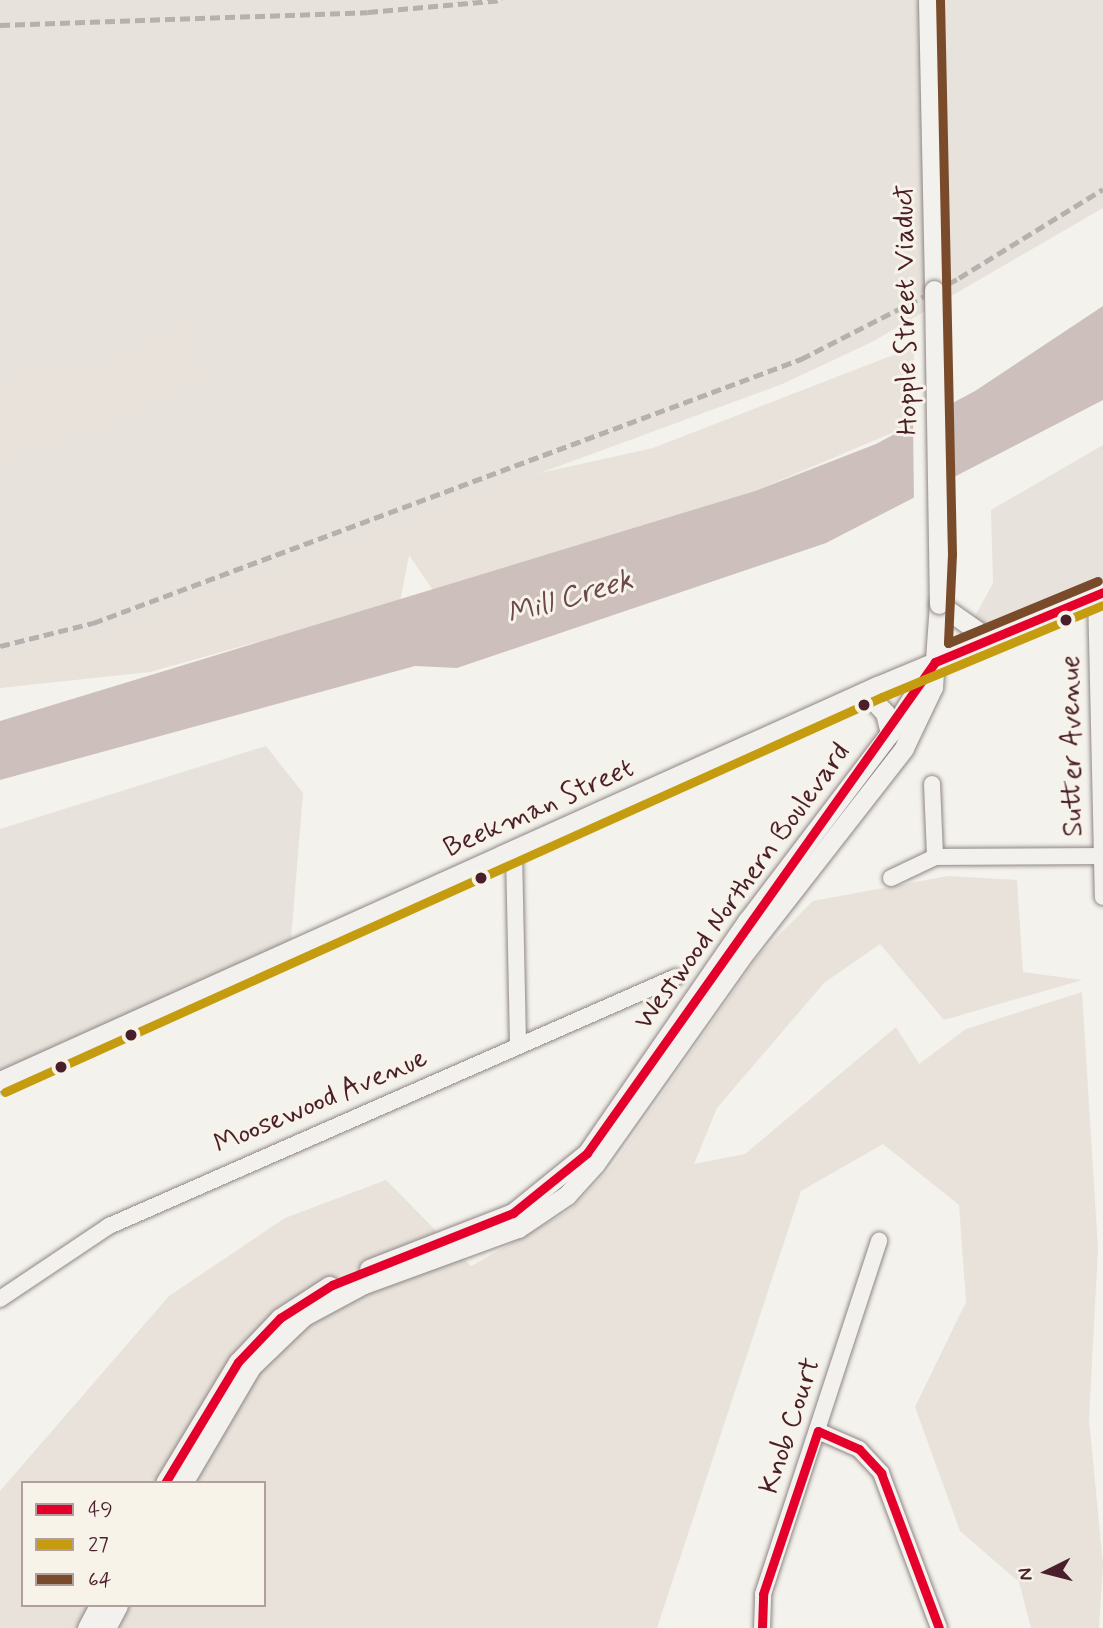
<!DOCTYPE html>
<html>
<head>
<meta charset="utf-8">
<style>
	body { margin:0 }
	#map { position:relative; width:1103px; height:1628px; overflow:hidden; background:#f4f2ec; font-family:Mynerve,sans-serif }
	div>[style] { position:absolute }
	.built>* { inset:0; background:#e7e2db }
	.green>* { inset:0; background:#e8e2da }
	.water>* { inset:0; background:#cdc0bc }
	.pier>* { inset:0; background:#f4f2ec }
	.roads { filter:drop-shadow(0 0 2px #8f8685) drop-shadow(0 0 2px #8f8685) }
	.minor>* { height:16px; margin:-8px; padding:0 8px; transform-origin:8px; border-radius:8px; background:#f2f1ed }
	.major>* { height:19px; margin:-9.5px; padding:0 9.5px; transform-origin:9.5px; border-radius:9.5px; background:#f2f1ed }
	.rail>* { height:4.5px; margin-top:-2.25px; transform-origin:0; background:repeating-linear-gradient(90deg,#b6b0ae 0 10px,transparent 0 15px) }
	.bridges { filter:drop-shadow(0 0 2px #8f8685) drop-shadow(0 0 2px #8f8685) }
	.major-bridge>* { height:19px; margin:-9.5px; padding:0 9.5px; transform-origin:9.5px; border-radius:9.5px; background:#f2f1ed }
	.bus-1>* { height:9px; margin:-4.5px; padding:0 4.5px; transform-origin:4.5px; border-radius:4.5px; background:#e4002b }
	.bus-2>* { height:9px; margin:-4.5px; padding:0 4.5px; transform-origin:4.5px; border-radius:4.5px; background:#c59c10 }
	.bus-3>* { height:9px; margin:-4.5px; padding:0 4.5px; transform-origin:4.5px; border-radius:4.5px; background:#7a4b2a }
	.dots>* { width:19px; height:19px; translate:-50% -50%; box-sizing:border-box; border:4px solid #f7f3e8; border-radius:50% }
	span { translate:-50% -50%; white-space:nowrap; text-align:center; line-height:1.15; -webkit-text-stroke:6px #f7f3e8; paint-order:stroke }
	.street-label { font-size:28px; color:#4a1f2b }
	.water-label { font-size:30px; color:#6c4950; font-style:italic }
	.legend { position:absolute; left:21px; top:1481px; width:245px; height:126px; box-sizing:border-box; background:#f7f3e8; border:2px solid #b29e9c; margin:0; padding:9px 12px; list-style:none; font-size:21px; color:#4a1f2b }
	.legend li { display:flex; align-items:center; gap:14px; height:35px }
	.legend b { width:35px; border:2px solid #b29e9c }
	.north { position:absolute; left:1012px; top:1537px; width:70px; height:70px; -webkit-text-stroke:5px #f7f3e8; paint-order:stroke; rotate:264deg; font-size:19px; font-weight:700; line-height:28px; text-align:center; color:#4a1f2b }
	.north::after { content:''; display:block; margin:auto; width:24px; height:32px; background:#4a1f2b; clip-path:polygon(50% 0,100% 100%,50% 72%,0 100%) }
</style>
</head>
<body>
<div id="map">
	<div class="built">
		<div style="clip-path:polygon(0 0,1103px 0,1103px 208px,872px 342px,780px 385px,106px 632px,0 654px)"></div>
		<div style="clip-path:polygon(1103px 445px,1103px 592px,955px 653px,993px 583px,991px 510px)"></div>
		<div style="clip-path:polygon(266px 746px,303px 793px,290px 952px,0 1081px,0 829px)"></div>
	</div>
	<div class="green">
		<div style="clip-path:polygon(182px 319px,205px 380px,106px 427px,0 461px,0 378px,91px 368px,152px 344px)"></div>
		<div style="clip-path:polygon(914px 347px,913px 424px,755px 491px,434px 592px,409px 555px,400px 602px,150px 672px,0 688px,0 654px,106px 632px,531px 475px,653px 448px)"></div>
		<div style="clip-path:polygon(evenodd,948px 876px,1017px 880px,1023px 972px,1082px 980px,944px 1020px,880px 944px,824px 983px,717px 1108px,694px 1164px,745px 1154px,896px 1027px,919px 1064px,966px 1029px,1082px 992px,1098px 1249px,1089px 1419px,1103px 1565px,1099px 1628px,1031px 1628px,1019px 1582px,960px 1531px,915px 1407px,966px 1302px,959px 1205px,883px 1144px,801px 1191px,657px 1628px,0 1628px,0 1491px,169px 1296px,285px 1218px,386px 1180px,471px 1266px,570px 1210px,610px 1169px,759px 955px,813px 901px,948px 876px,23px 1483px,264px 1483px,264px 1605px,23px 1605px,23px 1483px)"></div>
	</div>
	<div class="water">
		<div style="clip-path:polygon(1103px 306px,1103px 400px,826px 543px,457px 668px,415px 666px,0 780px,0 721px,755px 491px,876px 444px,975px 391px)"></div>
	</div>
	<div class="pier">
		<div style="clip-path:polygon(953px 399px,955px 481px,914px 501px,913px 420px)"></div>
	</div>
	<div class="roads">
		<div class="minor">
			<div style="left:1096px;top:594px;width:303px;rotate:88.7deg"></div>
			<div style="left:932px;top:784px;width:73px;rotate:87.6deg"></div>
			<div style="left:514px;top:852px;width:194px;rotate:88.8deg"></div>
			<div style="left:891px;top:878px;width:49px;rotate:-25.5deg"></div>
			<div style="left:935px;top:857px;width:167px;rotate:-0.3deg"></div>
			<div style="left:0;top:1299px;width:131px;rotate:-33.8deg"></div>
			<div style="left:109px;top:1226px;width:619px;rotate:-23.71deg"></div>
			<div style="left:818px;top:1431px;width:45px;rotate:23.7deg"></div>
			<div style="left:859px;top:1449px;width:33px;rotate:47deg"></div>
			<div style="left:881px;top:1473px;width:165px;rotate:69.5deg"></div>
			<div style="left:762px;top:1628px;width:34px;rotate:-88deg"></div>
			<div style="left:763px;top:1594px;width:372px;rotate:-71.8deg"></div>
		</div>
		<div class="major">
			<div style="left:928px;top:0;width:290px;rotate:88.8deg"></div>
			<div style="left:939px;top:604px;width:61px;rotate:35deg"></div>
			<div style="left:865px;top:692px;width:29px;rotate:46deg"></div>
			<div style="left:885px;top:713px;width:21px;rotate:76deg"></div>
			<div style="left:0;top:1081px;width:962px;rotate:-24.25deg"></div>
			<div style="left:877px;top:686px;width:245px;rotate:-22.6deg"></div>
			<div style="left:369px;top:1269px;width:155px;rotate:-21.3deg"></div>
			<div style="left:513px;top:1213px;width:95px;rotate:-39deg"></div>
			<div style="left:587px;top:1153px;width:283px;rotate:-55.4deg"></div>
			<div style="left:748px;top:920px;width:235px;rotate:-52.8deg"></div>
			<div style="left:890px;top:733px;width:84px;rotate:-58.2deg"></div>
			<div style="left:165px;top:1483px;width:141px;rotate:-58.9deg"></div>
			<div style="left:238px;top:1362px;width:61px;rotate:-46.3deg"></div>
			<div style="left:280px;top:1318px;width:59px;rotate:-33.1deg"></div>
			<div style="left:183px;top:1483px;width:134px;rotate:-59.6deg"></div>
			<div style="left:251px;top:1367px;width:74px;rotate:-43.9deg"></div>
			<div style="left:304px;top:1316px;width:68px;rotate:-28.1deg"></div>
			<div style="left:364px;top:1284px;width:164px;rotate:-20deg"></div>
			<div style="left:518px;top:1228px;width:59px;rotate:-34deg"></div>
			<div style="left:567px;top:1195px;width:42px;rotate:-47.9deg"></div>
			<div style="left:595px;top:1164px;width:251px;rotate:-54.7deg"></div>
			<div style="left:740px;top:959px;width:267px;rotate:-52.1deg"></div>
			<div style="left:904px;top:748px;width:68px;rotate:-64.6deg"></div>
			<div style="left:933px;top:687px;width:83px;rotate:-85.9deg"></div>
			<div style="left:87px;top:1628px;width:26px;rotate:-62deg"></div>
			<div style="left:106px;top:1628px;width:26px;rotate:-62deg"></div>
		</div>
	</div>
	<div class="rail">
		<div style="left:0;top:25px;width:368px;rotate:-2deg"></div>
		<div style="left:368px;top:12px;width:135px;rotate:-5.1deg"></div>
		<div style="left:0;top:646px;width:96px;rotate:-13.9deg"></div>
		<div style="left:93px;top:623px;width:756px;rotate:-20.45deg"></div>
		<div style="left:801px;top:359px;width:178px;rotate:-27.1deg"></div>
		<div style="left:959px;top:278px;width:169px;rotate:-31.7deg"></div>
	</div>
	<div class="bridges">
		<div class="major-bridge">
			<div style="left:934px;top:290px;width:314px;rotate:89.1deg"></div>
		</div>
	</div>
	<div class="bus-1">
		<div style="left:935px;top:662px;width:182px;rotate:-22.6deg"></div>
		<div style="left:165px;top:1483px;width:141px;rotate:-58.9deg"></div>
		<div style="left:238px;top:1362px;width:61px;rotate:-46.3deg"></div>
		<div style="left:280px;top:1318px;width:62px;rotate:-32.4deg"></div>
		<div style="left:332px;top:1285px;width:195px;rotate:-21.7deg"></div>
		<div style="left:513px;top:1213px;width:95px;rotate:-39deg"></div>
		<div style="left:587px;top:1153px;width:602px;rotate:-54.67deg"></div>
		<div style="left:762px;top:1628px;width:34px;rotate:-88deg"></div>
		<div style="left:763px;top:1594px;width:172px;rotate:-71.4deg"></div>
		<div style="left:818px;top:1431px;width:45px;rotate:23.7deg"></div>
		<div style="left:859px;top:1449px;width:33px;rotate:47deg"></div>
		<div style="left:881px;top:1473px;width:165px;rotate:69.5deg"></div>
	</div>
	<div class="bus-2">
		<div style="left:5px;top:1092px;width:962px;rotate:-24.25deg"></div>
		<div style="left:882px;top:697px;width:239px;rotate:-22.6deg"></div>
	</div>
	<div class="bus-3">
		<div style="left:940px;top:0;width:554px;rotate:88.76deg"></div>
		<div style="left:952px;top:554px;width:89px;rotate:92.6deg"></div>
		<div style="left:948px;top:643px;width:162px;rotate:-22.5deg"></div>
	</div>
	<div class="dots">
		<div style="left:1066px;top:620px;background:#4a1f2b"></div>
		<div style="left:864px;top:705px;background:#4a1f2b"></div>
		<div style="left:481px;top:878px;background:#4a1f2b"></div>
		<div style="left:131px;top:1035px;background:#4a1f2b"></div>
		<div style="left:61px;top:1067px;background:#4a1f2b"></div>
	</div>
	<div class="street-label">
		<span style="left:907px;top:310px;rotate:-91deg">Hopple Street Viaduct</span>
		<span style="left:1073px;top:746px;rotate:-91deg">Sutter Avenue</span>
		<span style="left:539px;top:809px;rotate:-24deg">Beekman Street</span>
		<span style="left:743px;top:887px;rotate:-54deg">Westwood Northern Boulevard</span>
		<span style="left:321px;top:1102px;rotate:-23deg">Moosewood Avenue</span>
		<span style="left:791px;top:1426px;rotate:-72deg">Knob Court</span>
	</div>
	<div class="water-label">
		<span style="left:570px;top:598px;rotate:-16deg">Mill Creek</span>
	</div>
	<ul class="legend">
	<li><b style="height:9px;background:#e4002b"></b>49</li>
	<li><b style="height:9px;background:#c59c10"></b>27</li>
	<li><b style="height:9px;background:#7a4b2a"></b>64</li>
	</ul>
	<div class="north">N</div>
</div>
</body>
</html>
